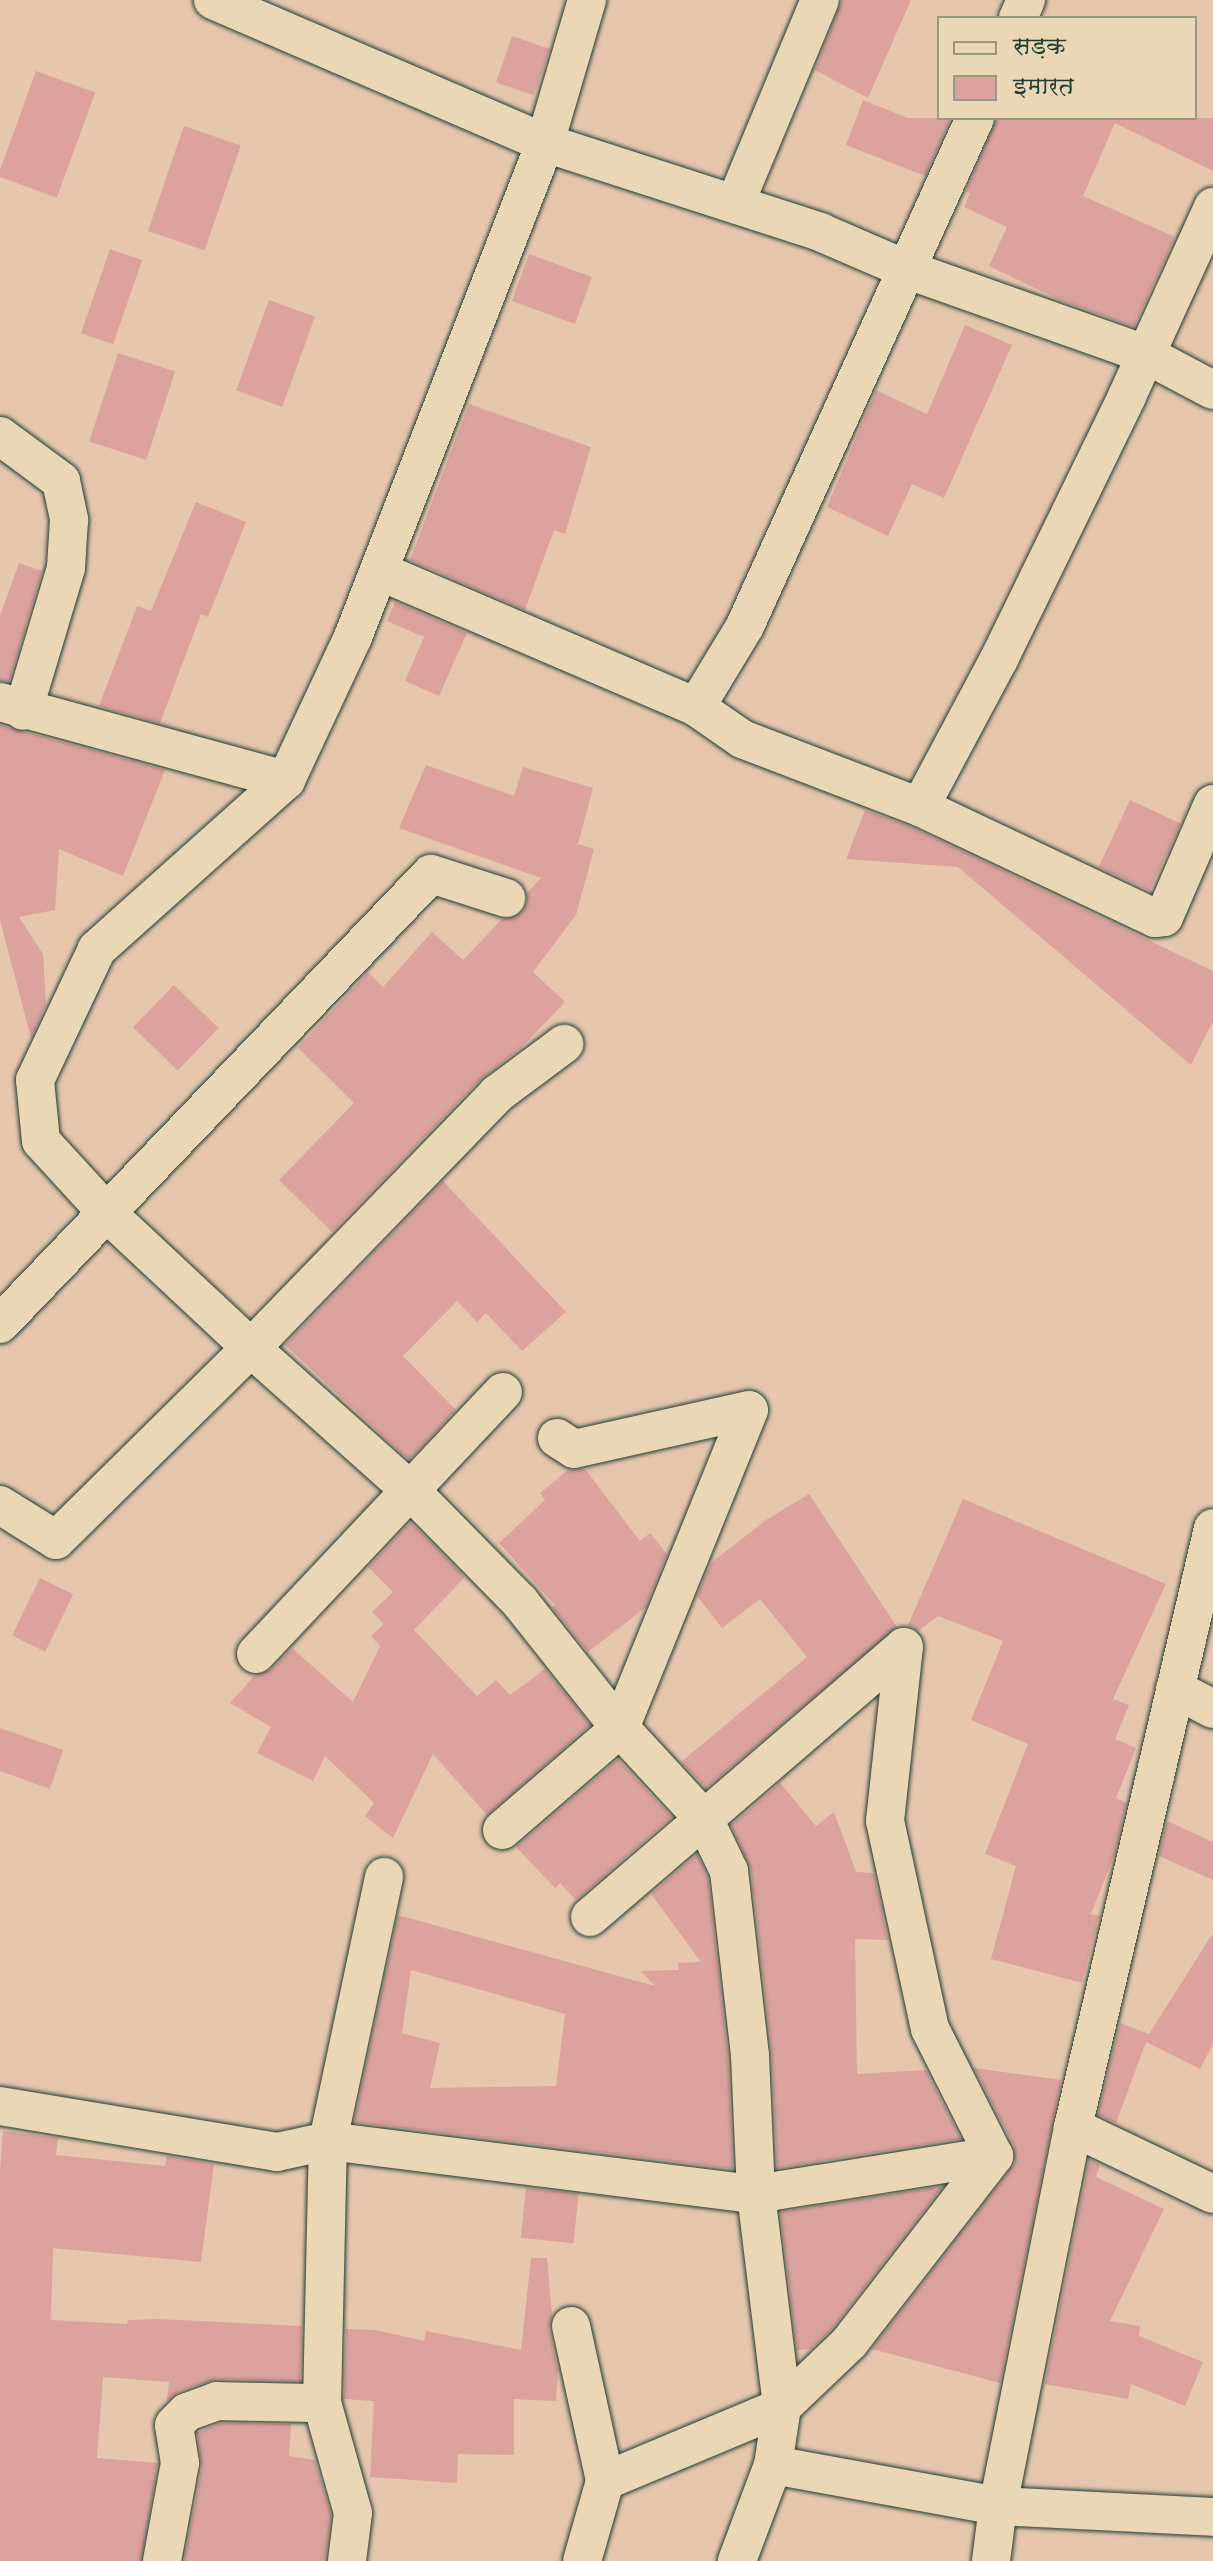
<!DOCTYPE html>
<html>
<head>
<meta charset="utf-8">
<style>
	body { margin:0 }
	#map { position:relative; width:1213px; height:2561px; overflow:hidden; background:#e6c7ae; font-family:Dekko,"Playpen Sans Deva",sans-serif }
	div>[style] { position:absolute }
	.building>* { inset:0; background:#dca29e; transform-origin:0 0 }
	.roads { filter:drop-shadow(0 0 2px #1f3d34) drop-shadow(0 0 2px #1f3d34) }
	.minor>* { height:38px; margin:-19px; padding:0 19px; transform-origin:19px; border-radius:19px; background:#ead7b5 }
	span { translate:-50% -50%; white-space:nowrap; text-align:center; line-height:1.15; -webkit-text-stroke:7px #ead7b5; paint-order:stroke }
	.legend { position:absolute; left:937px; top:16px; width:260px; height:104px; box-sizing:border-box; background:#ead7b5; border:2px solid #999981; margin:0; padding:10px 14px; list-style:none; font-size:24px; color:#1f3d34 }
	.legend li { display:flex; align-items:center; gap:16px; height:40px }
	.legend b { width:40px; border:2px solid #999981 }
</style>
</head>
<body>
<div id="map">
	<div class="building">
		<div style="clip-path:polygon(842px 0,911px 0,868px 98px,815px 70px)"></div>
		<div style="left:512px;top:36px;width:40px;height:49px;rotate:19deg"></div>
		<div style="left:36px;top:71px;width:63px;height:112px;rotate:20deg"></div>
		<div style="clip-path:polygon(863px 100px,908px 118px,951px 118px,925px 176px,846px 145px)"></div>
		<div style="clip-path:polygon(997px 118px,1213px 118px,1213px 171px,1115px 123px,1083px 196px,1175px 237px,1134px 327px,1060px 300px,989px 266px,1007px 227px,964px 207px,970px 193px,966px 192px)"></div>
		<div style="left:184px;top:126px;width:60px;height:111px;rotate:19deg"></div>
		<div style="left:110px;top:249px;width:34px;height:89px;rotate:19deg"></div>
		<div style="left:529px;top:254px;width:67px;height:50px;rotate:20deg"></div>
		<div style="left:269px;top:300px;width:49px;height:96px;rotate:20deg"></div>
		<div style="clip-path:polygon(965px 325px,1012px 345px,944px 498px,912px 484px,888px 536px,827px 507px,876px 390px,927px 414px)"></div>
		<div style="left:118px;top:353px;width:60px;height:93px;rotate:18deg"></div>
		<div style="clip-path:polygon(469px 404px,591px 447px,565px 534px,554px 530px,525px 610px,410px 560px)"></div>
		<div style="clip-path:polygon(196px 502px,246px 522px,208px 617px,201px 614px,160px 723px,99px 706px,137px 606px,151px 611px)"></div>
		<div style="clip-path:polygon(19px 563px,42px 571px,9px 682px,0 681px,0 616px)"></div>
		<div style="clip-path:polygon(395px 602px,467px 633px,439px 696px,405px 681px,424px 637px,387px 621px)"></div>
		<div style="clip-path:polygon(0 725px,165px 770px,123px 876px,59px 849px,55px 910px,19px 917px,43px 954px,46px 1005px,31px 1038px,0 920px)"></div>
		<div style="clip-path:polygon(426px 765px,514px 796px,523px 767px,593px 788px,578px 844px,594px 849px,576px 915px,533px 972px,565px 1002px,521px 1048px,481px 1079px,332px 1232px,279px 1180px,354px 1103px,298px 1048px,368px 972px,383px 987px,432px 932px,463px 960px,502px 919px,521px 914px,527px 904px,527px 893px,541px 878px,399px 828px)"></div>
		<div style="left:1130px;top:800px;width:56px;height:74px;rotate:25deg"></div>
		<div style="clip-path:polygon(865px 810px,911px 827px,1213px 971px,1213px 1021px,1191px 1065px,958px 867px,846px 859px)"></div>
		<div style="left:174px;top:985px;width:62px;height:59px;rotate:44deg"></div>
		<div style="clip-path:polygon(443px 1181px,566px 1312px,522px 1351px,486px 1313px,477px 1322px,457px 1301px,403px 1356px,456px 1410px,409px 1460px,285px 1345px)"></div>
		<div style="clip-path:polygon(585px 1469px,640px 1541px,650px 1533px,667px 1554px,645px 1608px,588px 1652px,552px 1607px,555px 1605px,499px 1543px,545px 1500px,540px 1493px,568px 1470px)"></div>
		<div style="clip-path:polygon(809px 1494px,897px 1627px,706px 1788px,681px 1762px,807px 1657px,760px 1599px,722px 1628px,697px 1596px,711px 1563px,766px 1520px)"></div>
		<div style="clip-path:polygon(963px 1499px,1166px 1584px,1113px 1699px,1129px 1705px,1115px 1739px,1136px 1748px,1116px 1798px,1126px 1803px,1114px 1856px,1091px 1914px,1099px 1916px,1082px 1983px,991px 1959px,1016px 1866px,985px 1854px,1028px 1744px,971px 1720px,1003px 1641px,938px 1616px,918px 1631px,908px 1625px)"></div>
		<div style="clip-path:polygon(411px 1522px,465px 1577px,414px 1630px,477px 1696px,496px 1680px,510px 1695px,545px 1669px,590px 1725px,487px 1815px,433px 1754px,393px 1838px,365px 1816px,374px 1803px,325px 1756px,313px 1781px,257px 1753px,271px 1727px,230px 1703px,255px 1675px,271px 1670px,292px 1648px,353px 1702px,380px 1646px,371px 1636px,384px 1624px,372px 1612px,393px 1592px,368px 1567px)"></div>
		<div style="left:40px;top:1578px;width:37px;height:64px;rotate:26deg"></div>
		<div style="clip-path:polygon(0 1728px,63px 1750px,50px 1789px,0 1771px)"></div>
		<div style="clip-path:polygon(618px 1759px,672px 1817px,576px 1900px,560px 1883px,555px 1888px,516px 1847px)"></div>
		<div style="clip-path:polygon(780px 1783px,816px 1826px,834px 1812px,856px 1872px,874px 1873px,888px 1940px,855px 1939px,857px 2074px,926px 2070px,961px 2139px,777px 2168px,772px 2054px,751px 1869px,731px 1825px)"></div>
		<div style="clip-path:polygon(1167px 1821px,1213px 1842px,1213px 1880px,1159px 1856px)"></div>
		<div style="clip-path:polygon(evenodd,697px 1854px,708px 1877px,728px 2058px,733px 2169px,354px 2122px,398px 1915px,655px 1986px,641px 1971px,679px 1970px,678px 1963px,701px 1962px,651px 1894px,697px 1854px,411px 1970px,565px 2014px,556px 2086px,430px 2088px,440px 2043px,402px 2033px,411px 1970px)"></div>
		<div style="clip-path:polygon(1213px 1933px,1213px 2044px,1200px 2069px,1146px 2042px,1116px 2123px,1098px 2115px,1120px 2023px,1149px 2034px)"></div>
		<div style="clip-path:polygon(974px 2068px,1061px 2080px,1000px 2383px,872px 2349px,1015px 2163px,1014px 2146px)"></div>
		<div style="clip-path:polygon(3px 2131px,58px 2138px,56px 2155px,165px 2166px,167px 2156px,214px 2164px,201px 2262px,53px 2248px,51px 2320px,127px 2324px,128px 2320px,157px 2319px,302px 2326px,300px 2381px,217px 2379px,179px 2391px,167px 2401px,169px 2382px,103px 2377px,97px 2458px,158px 2463px,141px 2561px,0 2561px,0 2173px)"></div>
		<div style="clip-path:polygon(1089px 2159px,1100px 2165px,1096px 2177px,1164px 2209px,1110px 2321px,1140px 2326px,1139px 2336px,1203px 2362px,1185px 2406px,1131px 2384px,1128px 2399px,1045px 2384px)"></div>
		<div style="clip-path:polygon(943px 2186px,833px 2328px,811px 2349px,797px 2350px,780px 2212px)"></div>
		<div style="left:526px;top:2188px;width:53px;height:50px;rotate:6deg"></div>
		<div style="clip-path:polygon(531px 2258px,547px 2258px,552px 2316px,549px 2330px,558px 2369px,556px 2401px,514px 2399px,514px 2455px,458px 2454px,457px 2483px,370px 2477px,374px 2401px,344px 2399px,346px 2329px,376px 2330px,424px 2341px,426px 2331px,521px 2350px)"></div>
		<div style="clip-path:polygon(221px 2423px,291px 2424px,289px 2456px,315px 2460px,331px 2515px,325px 2561px,184px 2561px,202px 2467px,197px 2433px)"></div>
	</div>
	<div class="roads">
		<div class="minor">
			<div style="left:213px;top:0;width:361px;rotate:23.3deg"></div>
			<div style="left:545px;top:143px;width:289px;rotate:17.9deg"></div>
			<div style="left:820px;top:232px;width:96px;rotate:23.4deg"></div>
			<div style="left:908px;top:270px;width:251px;rotate:19.5deg"></div>
			<div style="left:1145px;top:354px;width:77px;rotate:27.9deg"></div>
			<div style="left:587px;top:0;width:149px;rotate:106.4deg"></div>
			<div style="left:545px;top:143px;width:530px;rotate:111.24deg"></div>
			<div style="left:353px;top:637px;width:158px;rotate:115.1deg"></div>
			<div style="left:286px;top:780px;width:254px;rotate:138.2deg"></div>
			<div style="left:97px;top:949px;width:145px;rotate:115.3deg"></div>
			<div style="left:35px;top:1080px;width:61px;rotate:84.4deg"></div>
			<div style="left:41px;top:1141px;width:99px;rotate:47.5deg"></div>
			<div style="left:108px;top:1214px;width:196px;rotate:43.1deg"></div>
			<div style="left:251px;top:1348px;width:213px;rotate:41.8deg"></div>
			<div style="left:410px;top:1490px;width:157px;rotate:45.5deg"></div>
			<div style="left:520px;top:1602px;width:161px;rotate:51.6deg"></div>
			<div style="left:620px;top:1728px;width:124px;rotate:47.3deg"></div>
			<div style="left:704px;top:1819px;width:58px;rotate:64.3deg"></div>
			<div style="left:729px;top:1871px;width:186px;rotate:83.5deg"></div>
			<div style="left:750px;top:2056px;width:138px;rotate:87.5deg"></div>
			<div style="left:756px;top:2194px;width:215px;rotate:83deg"></div>
			<div style="left:782px;top:2407px;width:59px;rotate:98.8deg"></div>
			<div style="left:773px;top:2465px;width:103px;rotate:110.6deg"></div>
			<div style="left:1018px;top:18px;width:20px;rotate:-66deg"></div>
			<div style="left:735px;top:204px;width:221px;rotate:-67.4deg"></div>
			<div style="left:0;top:436px;width:76px;rotate:36.4deg"></div>
			<div style="left:61px;top:481px;width:40px;rotate:78deg"></div>
			<div style="left:69px;top:520px;width:48px;rotate:93.6deg"></div>
			<div style="left:66px;top:568px;width:149px;rotate:106.7deg"></div>
			<div style="left:379px;top:571px;width:345px;rotate:23.2deg"></div>
			<div style="left:696px;top:707px;width:56px;rotate:34.8deg"></div>
			<div style="left:742px;top:739px;width:191px;rotate:20.9deg"></div>
			<div style="left:920px;top:807px;width:260px;rotate:25.3deg"></div>
			<div style="left:1155px;top:918px;width:9px;rotate:-6deg"></div>
			<div style="left:1164px;top:917px;width:123px;rotate:-66.6deg"></div>
			<div style="left:0;top:702px;width:296px;rotate:15.3deg"></div>
			<div style="left:696px;top:707px;width:95px;rotate:-58.8deg"></div>
			<div style="left:745px;top:626px;width:558px;rotate:-65.64deg"></div>
			<div style="left:920px;top:807px;width:168px;rotate:-61.9deg"></div>
			<div style="left:999px;top:659px;width:292px;rotate:-64deg"></div>
			<div style="left:1127px;top:396px;width:208px;rotate:-65.5deg"></div>
			<div style="left:0;top:1324px;width:623px;rotate:-46.24deg"></div>
			<div style="left:431px;top:874px;width:79px;rotate:17.7deg"></div>
			<div style="left:557px;top:1438px;width:20px;rotate:33deg"></div>
			<div style="left:574px;top:1449px;width:179px;rotate:-12.6deg"></div>
			<div style="left:0;top:1505px;width:66px;rotate:32deg"></div>
			<div style="left:56px;top:1540px;width:274px;rotate:-44.6deg"></div>
			<div style="left:251px;top:1348px;width:354px;rotate:-45.9deg"></div>
			<div style="left:497px;top:1094px;width:84px;rotate:-36.7deg"></div>
			<div style="left:256px;top:1654px;width:360px;rotate:-46.7deg"></div>
			<div style="left:1175px;top:1689px;width:43px;rotate:27.8deg"></div>
			<div style="left:502px;top:1830px;width:156px;rotate:-40.8deg"></div>
			<div style="left:620px;top:1728px;width:343px;rotate:-67.9deg"></div>
			<div style="left:590px;top:1917px;width:414px;rotate:-40.7deg"></div>
			<div style="left:0;top:2106px;width:281px;rotate:9.4deg"></div>
			<div style="left:277px;top:2152px;width:52px;rotate:-12.2deg"></div>
			<div style="left:328px;top:2141px;width:431px;rotate:7.1deg"></div>
			<div style="left:756px;top:2194px;width:241px;rotate:-9.1deg"></div>
			<div style="left:1073px;top:2127px;width:155px;rotate:25.6deg"></div>
			<div style="left:571px;top:2326px;width:159px;rotate:77.6deg"></div>
			<div style="left:605px;top:2481px;width:83px;rotate:106deg"></div>
			<div style="left:773px;top:2465px;width:229px;rotate:10.3deg"></div>
			<div style="left:998px;top:2506px;width:215px;rotate:2.9deg"></div>
			<div style="left:605px;top:2481px;width:192px;rotate:-22.7deg"></div>
			<div style="left:782px;top:2407px;width:93px;rotate:-43.7deg"></div>
			<div style="left:849px;top:2343px;width:237px;rotate:-52.2deg"></div>
			<div style="left:994px;top:2156px;width:142px;rotate:-116.7deg"></div>
			<div style="left:930px;top:2029px;width:213px;rotate:-102.2deg"></div>
			<div style="left:885px;top:1821px;width:175px;rotate:-83.8deg"></div>
			<div style="left:162px;top:2561px;width:100px;rotate:-79.6deg"></div>
			<div style="left:180px;top:2463px;width:38px;rotate:-99deg"></div>
			<div style="left:174px;top:2425px;width:18px;rotate:-45deg"></div>
			<div style="left:187px;top:2412px;width:32px;rotate:-20deg"></div>
			<div style="left:217px;top:2401px;width:105px;rotate:1.1deg"></div>
			<div style="left:347px;top:2561px;width:48px;rotate:-82.9deg"></div>
			<div style="left:353px;top:2513px;width:114px;rotate:-105.7deg"></div>
			<div style="left:322px;top:2403px;width:262px;rotate:-88.7deg"></div>
			<div style="left:328px;top:2141px;width:270px;rotate:-78deg"></div>
			<div style="left:991px;top:2561px;width:55px;rotate:-82.7deg"></div>
			<div style="left:998px;top:2506px;width:386px;rotate:-78.8deg"></div>
			<div style="left:1073px;top:2127px;width:615px;rotate:-76.84deg"></div>
		</div>
	</div>
	<ul class="legend">
	<li><b style="height:10px;background:#ead7b5"></b>सड़क</li>
	<li><b style="height:22px;background:#dca29e"></b>इमारत</li>
	</ul>
</div>
</body>
</html>
